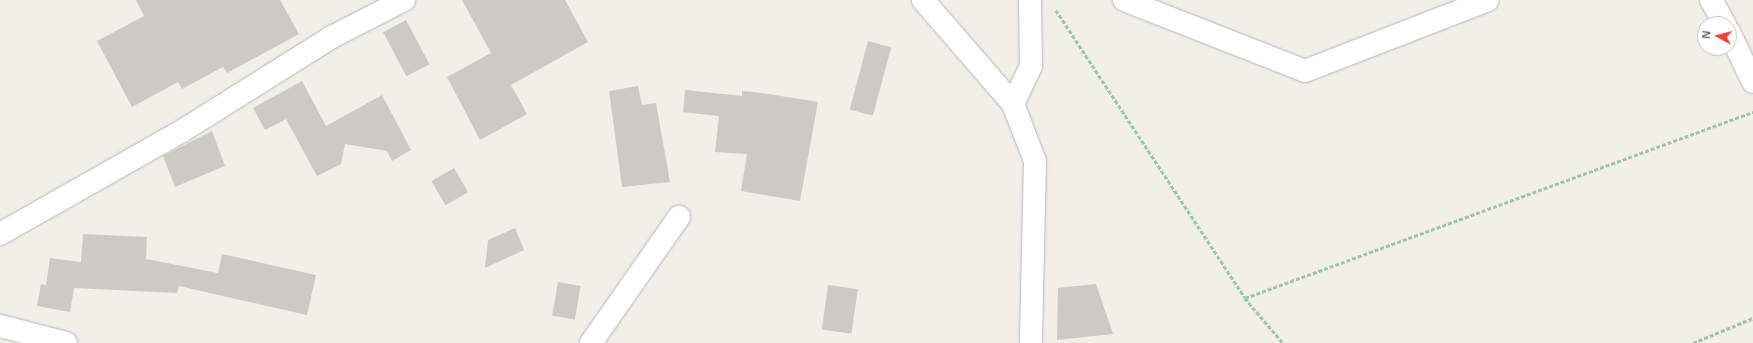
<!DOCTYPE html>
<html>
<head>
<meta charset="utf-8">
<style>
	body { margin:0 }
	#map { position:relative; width:1753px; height:343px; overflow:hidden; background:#f1efe8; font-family:Helvetica,sans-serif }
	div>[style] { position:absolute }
	.building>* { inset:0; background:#cccac5; transform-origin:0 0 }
	.path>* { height:2.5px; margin-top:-1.25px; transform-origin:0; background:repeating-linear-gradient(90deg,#9cc7a9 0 4px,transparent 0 6px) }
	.roads { filter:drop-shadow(0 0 1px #b5b8bc) drop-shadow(0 0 1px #b5b8bc) }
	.minor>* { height:22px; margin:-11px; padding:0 11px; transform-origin:11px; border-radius:11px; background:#fff }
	span { translate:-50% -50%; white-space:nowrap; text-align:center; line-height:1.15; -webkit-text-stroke:4px #fff; paint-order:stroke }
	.north { position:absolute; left:1697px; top:16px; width:40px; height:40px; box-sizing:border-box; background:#fff; border:1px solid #bfc1c3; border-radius:50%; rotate:277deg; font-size:11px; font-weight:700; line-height:16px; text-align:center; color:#5f6368 }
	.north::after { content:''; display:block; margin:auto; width:14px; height:18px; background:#ea4335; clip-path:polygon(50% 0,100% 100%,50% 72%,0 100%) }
</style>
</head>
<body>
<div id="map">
	<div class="building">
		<div style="clip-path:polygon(136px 0,280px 0,299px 34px,227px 73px,223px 67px,182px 89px,178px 82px,132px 107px,97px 41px,144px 16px)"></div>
		<div style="clip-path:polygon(462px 0,565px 0,588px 42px,511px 85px,527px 114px,480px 140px,447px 77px,491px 53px)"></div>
		<div style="left:406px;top:20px;width:50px;height:26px;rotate:62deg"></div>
		<div style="left:868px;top:41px;width:24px;height:71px;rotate:15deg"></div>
		<div style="clip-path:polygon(302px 81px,326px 126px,382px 95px,411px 150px,392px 161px,387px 151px,345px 144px,341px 164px,317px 176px,286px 119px,265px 130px,253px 108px)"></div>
		<div style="clip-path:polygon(638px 86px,642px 105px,656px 103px,670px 182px,622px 187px,609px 91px)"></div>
		<div style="clip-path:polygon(685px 90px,742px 96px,742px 91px,755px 92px,818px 102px,800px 201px,741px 191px,747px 154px,715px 152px,719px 116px,683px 112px)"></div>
		<div style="clip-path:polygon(212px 131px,225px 166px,175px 187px,163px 156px)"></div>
		<div style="left:454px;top:168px;width:28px;height:26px;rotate:60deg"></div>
		<div style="clip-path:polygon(515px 228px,524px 250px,485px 268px,488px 240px)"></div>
		<div style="clip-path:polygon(83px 234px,147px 237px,146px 259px,218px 273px,222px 254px,316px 275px,307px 315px,179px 286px,177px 293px,74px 288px,70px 312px,37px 306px,41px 284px,46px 285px,50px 258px,81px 262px)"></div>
		<div style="left:558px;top:282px;width:23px;height:34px;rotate:10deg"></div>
		<div style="clip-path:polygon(1096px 284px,1113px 334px,1057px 340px,1058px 288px)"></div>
		<div style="left:828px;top:285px;width:30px;height:45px;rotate:8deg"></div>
	</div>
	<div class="path">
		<div style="left:1056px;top:10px;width:344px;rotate:56.7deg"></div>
		<div style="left:1245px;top:298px;width:59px;rotate:49.8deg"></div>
		<div style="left:1245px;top:298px;width:541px;rotate:-20.11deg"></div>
		<div style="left:1693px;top:343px;width:65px;rotate:-22.6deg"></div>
	</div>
	<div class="roads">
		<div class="minor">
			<div style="left:923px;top:0;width:138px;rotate:49.1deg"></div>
			<div style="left:1013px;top:104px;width:61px;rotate:68.9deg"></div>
			<div style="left:1035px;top:161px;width:182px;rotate:91.3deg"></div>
			<div style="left:1124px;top:0;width:194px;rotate:21.4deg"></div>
			<div style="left:1305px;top:71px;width:196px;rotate:-21.2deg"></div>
			<div style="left:1711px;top:0;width:28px;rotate:60deg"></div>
			<div style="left:1729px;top:32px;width:55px;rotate:64.4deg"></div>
			<div style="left:1013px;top:104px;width:42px;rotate:-64.7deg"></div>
			<div style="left:1031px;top:66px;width:66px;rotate:-90.9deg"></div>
			<div style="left:0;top:234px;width:209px;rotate:-29.5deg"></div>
			<div style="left:182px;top:131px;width:177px;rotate:-32.1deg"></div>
			<div style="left:332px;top:37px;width:81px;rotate:-27.2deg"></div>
			<div style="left:0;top:326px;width:68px;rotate:14.4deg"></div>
			<div style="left:591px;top:343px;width:154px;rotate:-55.1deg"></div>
		</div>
	</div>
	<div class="north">N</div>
</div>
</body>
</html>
